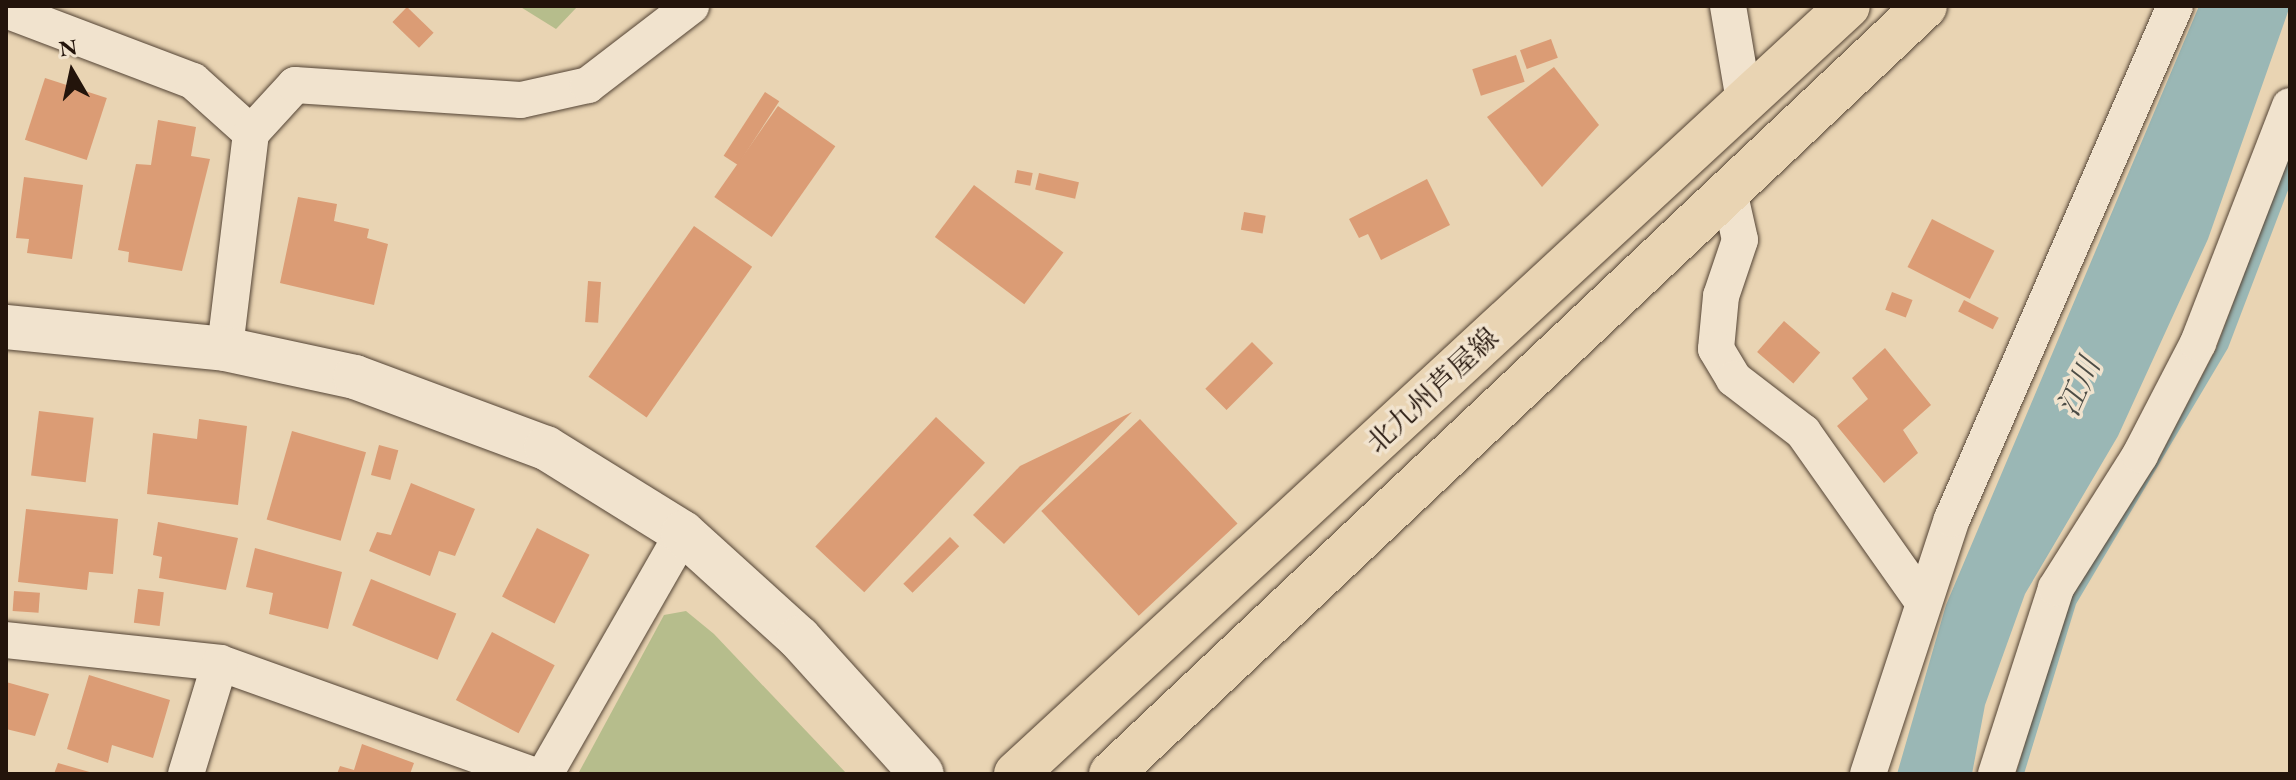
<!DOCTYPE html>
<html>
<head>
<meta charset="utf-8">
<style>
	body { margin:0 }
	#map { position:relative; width:2296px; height:780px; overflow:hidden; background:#e9d4b3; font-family:"EB Garamond","Noto Serif JP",serif }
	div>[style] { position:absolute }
	.green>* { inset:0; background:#b6bd8c }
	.water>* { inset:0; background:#9ab7b5 }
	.building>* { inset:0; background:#db9c75; transform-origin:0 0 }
	.roads { filter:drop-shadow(0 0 2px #544435) drop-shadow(0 0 2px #544435) }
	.street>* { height:36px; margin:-18px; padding:0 18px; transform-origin:18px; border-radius:18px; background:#f1e3ce }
	.secondary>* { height:44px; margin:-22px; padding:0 22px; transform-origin:22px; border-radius:22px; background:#f1e3ce }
	.primary>* { height:44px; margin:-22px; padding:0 22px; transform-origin:22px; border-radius:22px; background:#e9d4b3 }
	span { translate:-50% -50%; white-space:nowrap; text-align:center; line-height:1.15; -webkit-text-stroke:7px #f1e3ce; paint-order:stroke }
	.street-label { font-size:28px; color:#23140b }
	.water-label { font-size:30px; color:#4d4d46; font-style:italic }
	.frame { position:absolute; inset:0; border:8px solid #23140b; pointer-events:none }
	.north { position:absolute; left:32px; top:32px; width:80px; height:80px; -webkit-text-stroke:6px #f1e3ce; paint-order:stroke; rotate:351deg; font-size:22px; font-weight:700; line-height:32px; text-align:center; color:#23140b }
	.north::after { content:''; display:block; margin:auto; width:28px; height:36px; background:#23140b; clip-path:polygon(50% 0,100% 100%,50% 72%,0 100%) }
</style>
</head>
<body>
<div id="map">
	<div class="green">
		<div style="clip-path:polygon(519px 6px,578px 6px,556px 29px)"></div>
		<div style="clip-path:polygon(686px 611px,714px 634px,847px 774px,578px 774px,664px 615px)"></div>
	</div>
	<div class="water">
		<div style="clip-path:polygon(2199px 6px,2290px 6px,2208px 239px,2118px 436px,2025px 594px,1985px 705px,1972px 774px,1897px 774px,1946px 605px)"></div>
		<div style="clip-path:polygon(2290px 150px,2290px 185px,2228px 348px,2076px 604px,2024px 774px,2016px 774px,2065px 606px,2156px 464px,2216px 349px)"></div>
	</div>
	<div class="building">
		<div style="left:407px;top:7px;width:37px;height:21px;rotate:44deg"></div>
		<div style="left:1551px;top:39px;width:20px;height:33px;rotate:70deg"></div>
		<div style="left:1516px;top:55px;width:28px;height:46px;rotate:72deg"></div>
		<div style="clip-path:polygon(1554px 67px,1599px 125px,1542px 187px,1487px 117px)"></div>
		<div style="left:45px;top:78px;width:65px;height:65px;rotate:18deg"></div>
		<div style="left:765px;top:92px;width:17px;height:76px;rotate:33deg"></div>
		<div style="left:778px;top:106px;width:70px;height:111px;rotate:35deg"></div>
		<div style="clip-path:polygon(158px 120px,196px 127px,191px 156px,210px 159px,182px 271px,128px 262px,129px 252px,118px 250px,136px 164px,151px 165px)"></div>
		<div style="left:1017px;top:170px;width:16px;height:13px;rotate:11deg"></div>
		<div style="left:1039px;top:173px;width:41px;height:17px;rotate:13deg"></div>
		<div style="clip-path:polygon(24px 177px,83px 185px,72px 259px,27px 253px,29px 239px,16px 238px)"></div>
		<div style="clip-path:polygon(1427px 179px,1450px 225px,1381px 260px,1368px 234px,1359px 238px,1349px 219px)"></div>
		<div style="left:974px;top:185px;width:112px;height:65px;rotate:37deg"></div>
		<div style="clip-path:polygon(298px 197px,337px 204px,334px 221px,369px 229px,367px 238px,388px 244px,374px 305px,280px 283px)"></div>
		<div style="left:1244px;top:212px;width:22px;height:18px;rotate:10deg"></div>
		<div style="left:1932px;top:219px;width:70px;height:54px;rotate:27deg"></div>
		<div style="left:694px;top:226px;width:71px;height:184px;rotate:35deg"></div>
		<div style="left:588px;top:281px;width:13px;height:41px;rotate:4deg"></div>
		<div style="left:1892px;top:292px;width:22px;height:19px;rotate:21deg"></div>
		<div style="left:1964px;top:300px;width:39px;height:13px;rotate:27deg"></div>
		<div style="left:1784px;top:321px;width:48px;height:41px;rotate:41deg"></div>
		<div style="left:1252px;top:342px;width:30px;height:66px;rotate:45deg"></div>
		<div style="clip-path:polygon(1885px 348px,1931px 405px,1903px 430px,1918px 453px,1884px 483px,1837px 426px,1868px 399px,1852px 378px)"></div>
		<div style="left:39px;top:411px;width:55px;height:65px;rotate:7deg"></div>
		<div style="clip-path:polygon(1132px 412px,1004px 544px,973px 515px,1020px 466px)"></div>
		<div style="left:936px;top:417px;width:67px;height:177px;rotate:43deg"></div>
		<div style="clip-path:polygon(199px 419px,247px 426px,238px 505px,147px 494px,153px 433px,197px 439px)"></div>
		<div style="left:1140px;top:419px;width:143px;height:135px;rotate:47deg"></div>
		<div style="left:292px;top:431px;width:77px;height:92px;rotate:16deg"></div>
		<div style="left:379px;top:445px;width:20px;height:31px;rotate:15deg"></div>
		<div style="clip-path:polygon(411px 483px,475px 509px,455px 556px,439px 551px,430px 576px,369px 551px,377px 532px,391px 535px)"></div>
		<div style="clip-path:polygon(26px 509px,118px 519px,113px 574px,89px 572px,87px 590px,18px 582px)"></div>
		<div style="clip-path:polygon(158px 522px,238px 538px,226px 590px,159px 578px,162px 557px,153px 555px)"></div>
		<div style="left:537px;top:528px;width:59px;height:77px;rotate:27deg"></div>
		<div style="left:950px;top:537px;width:13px;height:66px;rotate:45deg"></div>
		<div style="clip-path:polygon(255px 548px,342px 572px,328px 629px,269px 614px,273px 593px,246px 587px)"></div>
		<div style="left:371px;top:579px;width:92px;height:50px;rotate:22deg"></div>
		<div style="left:138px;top:589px;width:26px;height:34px;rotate:7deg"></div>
		<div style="left:14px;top:591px;width:26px;height:20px;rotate:4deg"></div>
		<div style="left:492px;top:632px;width:71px;height:77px;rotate:28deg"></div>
		<div style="clip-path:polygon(89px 675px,170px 700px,153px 758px,112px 745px,108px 763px,67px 749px)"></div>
		<div style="clip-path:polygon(6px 682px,49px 694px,35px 736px,6px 729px)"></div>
		<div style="clip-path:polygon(362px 744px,414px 763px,410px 774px,337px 774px,340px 766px,354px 770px)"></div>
		<div style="clip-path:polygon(58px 763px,93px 773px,93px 774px,54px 774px)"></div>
	</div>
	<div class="roads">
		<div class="street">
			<div style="left:1728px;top:6px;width:96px;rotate:80.4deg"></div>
			<div style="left:6px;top:10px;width:200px;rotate:20.8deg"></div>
			<div style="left:193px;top:81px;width:78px;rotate:41.9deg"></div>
			<div style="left:251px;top:133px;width:218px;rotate:96.9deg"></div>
			<div style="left:251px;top:133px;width:65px;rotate:-47.5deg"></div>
			<div style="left:295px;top:85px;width:226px;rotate:3.8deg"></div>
			<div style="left:521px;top:100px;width:69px;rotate:-12.6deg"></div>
			<div style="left:588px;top:85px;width:130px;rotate:-37.5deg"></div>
			<div style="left:1729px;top:191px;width:50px;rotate:77.3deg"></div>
			<div style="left:1740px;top:240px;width:59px;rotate:108.7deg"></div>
			<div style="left:1721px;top:296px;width:53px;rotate:95.4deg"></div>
			<div style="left:1716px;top:349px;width:35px;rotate:59deg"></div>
			<div style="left:1734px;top:379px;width:87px;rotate:37.5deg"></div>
			<div style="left:1803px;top:432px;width:208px;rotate:54.8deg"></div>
			<div style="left:6px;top:640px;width:215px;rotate:6.1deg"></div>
			<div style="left:220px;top:663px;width:329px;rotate:19.7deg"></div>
			<div style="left:186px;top:774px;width:116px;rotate:-73deg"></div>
			<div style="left:545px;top:774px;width:278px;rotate:-60.2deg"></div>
			<div style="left:1868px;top:774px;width:268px;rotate:-71.8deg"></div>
			<div style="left:1952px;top:519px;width:559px;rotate:-66.51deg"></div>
			<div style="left:1996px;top:774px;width:195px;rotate:-72.1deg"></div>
			<div style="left:2056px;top:588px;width:157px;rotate:-57.7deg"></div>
			<div style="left:2140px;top:455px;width:126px;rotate:-62.6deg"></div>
			<div style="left:2198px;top:343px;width:254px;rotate:-68.8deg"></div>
		</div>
		<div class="secondary">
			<div style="left:6px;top:327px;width:220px;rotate:5.7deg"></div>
			<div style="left:225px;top:349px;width:133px;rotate:12.2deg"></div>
			<div style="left:355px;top:377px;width:204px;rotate:20.4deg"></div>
			<div style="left:546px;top:448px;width:161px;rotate:31.8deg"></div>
			<div style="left:683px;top:533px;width:156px;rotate:42.2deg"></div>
			<div style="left:799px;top:638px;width:183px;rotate:47.9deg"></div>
		</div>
		<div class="primary">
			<div style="left:1016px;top:774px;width:1132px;rotate:-42.71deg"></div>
			<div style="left:1111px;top:774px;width:1119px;rotate:-43.33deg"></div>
		</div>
	</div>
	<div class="street-label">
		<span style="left:1432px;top:390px;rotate:-43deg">北九州芦屋線</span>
	</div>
	<div class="water-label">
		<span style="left:2079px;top:387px;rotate:-66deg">江川</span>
	</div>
	<div class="frame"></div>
	<div class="north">N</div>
</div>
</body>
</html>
